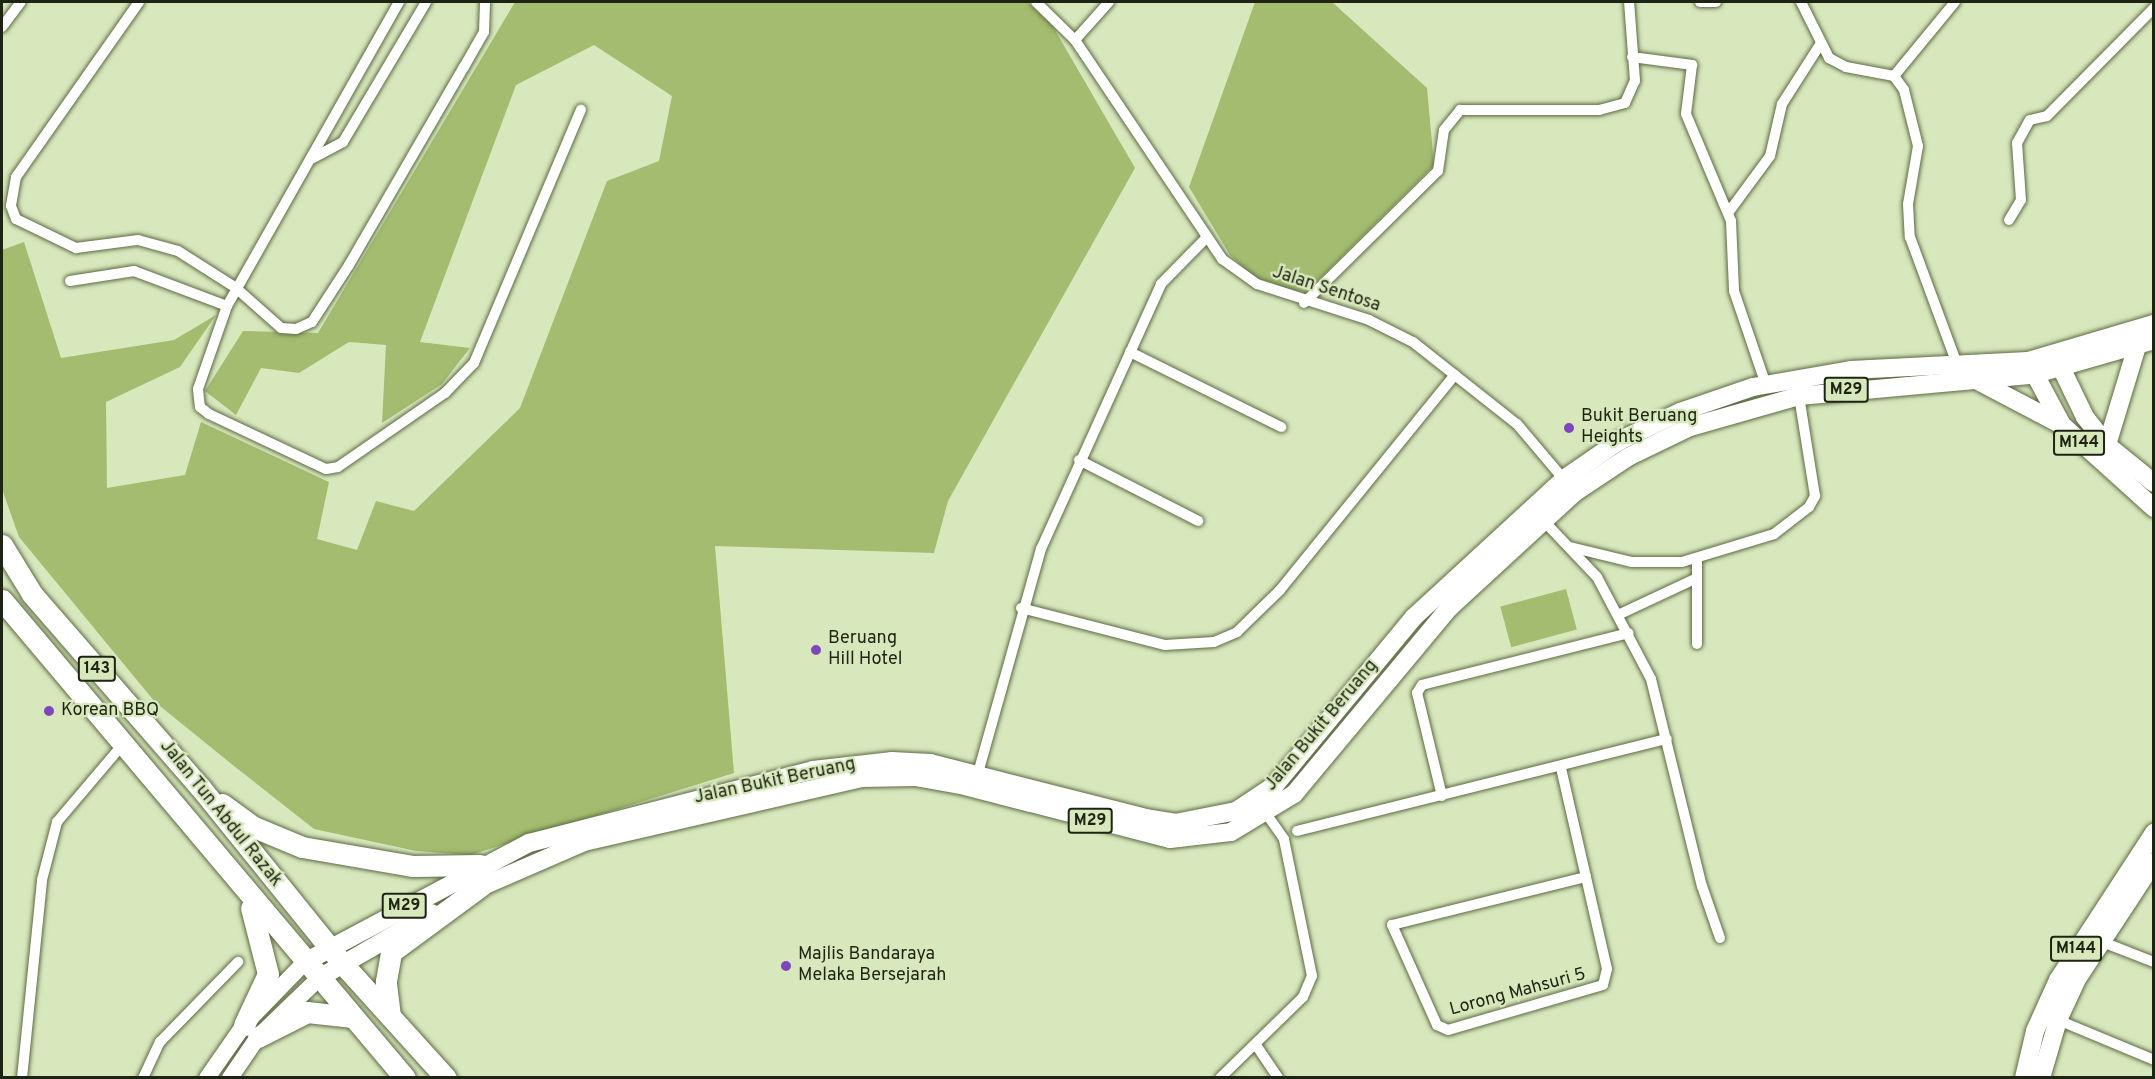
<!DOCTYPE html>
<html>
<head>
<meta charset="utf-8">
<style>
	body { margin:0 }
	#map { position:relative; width:2155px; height:1079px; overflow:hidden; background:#d8e8bd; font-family:Overpass,sans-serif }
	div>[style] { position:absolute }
	.green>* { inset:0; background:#a3bc6f; transform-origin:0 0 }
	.roads { filter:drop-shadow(0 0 2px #5d6a44) drop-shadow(0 0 2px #5d6a44) }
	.street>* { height:10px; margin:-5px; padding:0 5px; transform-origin:5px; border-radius:5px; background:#fff }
	.secondary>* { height:16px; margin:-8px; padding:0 8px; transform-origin:8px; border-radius:8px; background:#fff }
	.primary>* { height:18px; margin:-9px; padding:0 9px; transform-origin:9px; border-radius:9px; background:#fff }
	.highway>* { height:21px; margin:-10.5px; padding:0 10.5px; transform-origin:10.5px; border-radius:10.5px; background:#fff }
	.dots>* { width:16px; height:16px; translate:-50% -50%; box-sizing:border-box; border:3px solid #d8e8bd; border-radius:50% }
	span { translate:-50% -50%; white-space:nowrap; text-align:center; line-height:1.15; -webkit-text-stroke:4.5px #d8e8bd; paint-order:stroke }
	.shield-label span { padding:2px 4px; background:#d8e8bd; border:2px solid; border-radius:4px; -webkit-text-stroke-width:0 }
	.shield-label { font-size:16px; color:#1e2413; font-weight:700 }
	.street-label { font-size:18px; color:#1e2413 }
	.poi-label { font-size:18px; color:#1e2413 }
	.left { translate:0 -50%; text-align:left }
	.frame { position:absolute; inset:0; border:3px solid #1e2413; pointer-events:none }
</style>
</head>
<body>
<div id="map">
	<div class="green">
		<div style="clip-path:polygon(515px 2px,1027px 2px,1052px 25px,1135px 168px,948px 501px,934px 553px,715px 546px,734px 773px,470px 855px,416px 851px,314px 829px,234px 766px,155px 702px,19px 537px,2px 489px,2px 250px,24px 242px,61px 358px,174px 340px,216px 315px,180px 367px,106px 402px,107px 488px,185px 475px,201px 422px,329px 482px,317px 539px,357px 550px,376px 501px,414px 511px,520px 408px,607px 181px,659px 161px,672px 96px,594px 45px,516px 85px,420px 342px,470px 348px,442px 384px,382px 423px,386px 345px,349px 342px,299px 373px,261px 368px,236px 415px,205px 391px,243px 331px,318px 333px)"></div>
		<div style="clip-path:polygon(1255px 2px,1332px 2px,1427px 88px,1434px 165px,1305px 293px,1259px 282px,1230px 255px,1189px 187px)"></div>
		<div style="left:1566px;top:589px;width:42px;height:68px;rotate:75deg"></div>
	</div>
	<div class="roads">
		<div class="street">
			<div style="left:139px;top:2px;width:214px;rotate:125.1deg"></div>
			<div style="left:16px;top:177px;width:29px;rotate:100deg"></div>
			<div style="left:11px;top:206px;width:14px;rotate:69deg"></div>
			<div style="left:16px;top:219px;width:67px;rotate:25.8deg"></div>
			<div style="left:76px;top:248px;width:63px;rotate:-7.4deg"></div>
			<div style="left:138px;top:240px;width:41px;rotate:15.4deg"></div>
			<div style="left:178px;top:251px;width:69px;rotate:32.5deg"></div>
			<div style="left:236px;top:288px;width:60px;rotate:41.6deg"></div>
			<div style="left:281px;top:328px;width:15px;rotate:4deg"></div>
			<div style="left:296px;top:329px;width:17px;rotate:-24deg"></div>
			<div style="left:312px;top:322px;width:68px;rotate:-57deg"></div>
			<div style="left:349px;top:265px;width:229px;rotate:-59.9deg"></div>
			<div style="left:464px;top:67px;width:40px;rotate:-60.3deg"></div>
			<div style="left:484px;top:32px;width:30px;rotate:-88deg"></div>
			<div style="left:399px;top:2px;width:349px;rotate:119.5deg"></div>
			<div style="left:227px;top:306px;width:88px;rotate:109.3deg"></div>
			<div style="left:198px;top:389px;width:18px;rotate:84deg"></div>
			<div style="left:200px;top:407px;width:11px;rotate:38deg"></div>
			<div style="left:209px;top:414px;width:129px;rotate:25.2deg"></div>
			<div style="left:326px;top:469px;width:12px;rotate:-9deg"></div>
			<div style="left:338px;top:467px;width:130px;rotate:-34.7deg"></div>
			<div style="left:445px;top:393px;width:42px;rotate:-46deg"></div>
			<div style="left:474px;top:363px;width:275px;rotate:-67.1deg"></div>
			<div style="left:1036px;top:2px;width:54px;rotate:44.3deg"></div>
			<div style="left:1075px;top:40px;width:264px;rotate:56.1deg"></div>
			<div style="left:1222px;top:259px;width:43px;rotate:35.5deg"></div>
			<div style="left:1257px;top:284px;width:118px;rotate:17.8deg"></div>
			<div style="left:1369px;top:320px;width:49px;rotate:26.6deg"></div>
			<div style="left:1413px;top:342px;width:132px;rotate:38.3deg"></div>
			<div style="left:1517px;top:424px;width:76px;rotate:49.8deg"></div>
			<div style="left:1700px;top:2px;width:16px"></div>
			<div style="left:1801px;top:2px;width:63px;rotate:63.4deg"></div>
			<div style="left:1829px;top:58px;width:19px;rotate:28deg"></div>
			<div style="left:1846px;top:67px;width:49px;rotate:10.6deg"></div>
			<div style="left:1894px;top:76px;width:17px;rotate:54deg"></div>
			<div style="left:1904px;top:90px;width:58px;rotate:76deg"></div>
			<div style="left:1918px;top:146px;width:59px;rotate:99.8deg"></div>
			<div style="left:1908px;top:204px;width:33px;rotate:87deg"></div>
			<div style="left:1910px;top:237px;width:139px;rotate:69.7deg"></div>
			<div style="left:2px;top:27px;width:31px;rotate:-53deg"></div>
			<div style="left:1075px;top:40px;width:51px;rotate:-48.2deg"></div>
			<div style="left:1632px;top:57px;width:61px;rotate:7.6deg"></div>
			<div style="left:1692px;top:65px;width:49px;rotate:97deg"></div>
			<div style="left:1686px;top:114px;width:116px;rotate:67.2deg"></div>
			<div style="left:1731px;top:221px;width:70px;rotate:87.5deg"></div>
			<div style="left:1734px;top:291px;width:99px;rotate:71.2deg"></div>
			<div style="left:1894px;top:76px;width:96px;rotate:-50.5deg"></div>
			<div style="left:313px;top:158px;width:34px;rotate:-28deg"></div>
			<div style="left:343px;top:142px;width:163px;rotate:-59.3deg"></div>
			<div style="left:1728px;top:213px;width:71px;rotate:-53.6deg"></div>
			<div style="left:1770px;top:156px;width:53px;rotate:-77deg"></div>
			<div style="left:1782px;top:104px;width:72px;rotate:-57.4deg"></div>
			<div style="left:2009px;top:220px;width:23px;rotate:-59deg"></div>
			<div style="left:2021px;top:200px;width:57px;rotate:-94deg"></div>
			<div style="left:2017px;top:143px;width:26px;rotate:-61deg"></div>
			<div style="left:2030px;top:120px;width:17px;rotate:-13deg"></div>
			<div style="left:2047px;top:116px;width:152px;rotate:-45.3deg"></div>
			<div style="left:70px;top:281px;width:65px;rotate:-8.9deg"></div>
			<div style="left:134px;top:271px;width:99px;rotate:20.6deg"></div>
			<div style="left:1304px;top:303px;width:188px;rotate:-44.6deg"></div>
			<div style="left:1438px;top:171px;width:41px;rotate:-81.7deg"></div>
			<div style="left:1444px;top:130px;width:26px;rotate:-51deg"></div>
			<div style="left:1460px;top:110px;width:139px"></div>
			<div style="left:1599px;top:110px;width:27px;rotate:-15deg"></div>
			<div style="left:1625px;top:103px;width:24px;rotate:-66deg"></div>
			<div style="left:1635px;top:81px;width:79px;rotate:-94.3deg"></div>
			<div style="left:1130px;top:352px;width:169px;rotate:26.4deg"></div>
			<div style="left:1079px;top:460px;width:134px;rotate:27.1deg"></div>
			<div style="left:1541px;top:518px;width:81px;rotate:46.5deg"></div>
			<div style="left:1597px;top:577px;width:115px;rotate:62.1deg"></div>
			<div style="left:1651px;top:679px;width:213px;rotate:76.2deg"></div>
			<div style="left:1702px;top:886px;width:55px;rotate:70.9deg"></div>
			<div style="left:1570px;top:547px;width:64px;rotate:13.6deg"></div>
			<div style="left:1632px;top:562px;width:50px"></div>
			<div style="left:1682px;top:562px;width:96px;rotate:-16.9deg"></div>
			<div style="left:1774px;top:534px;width:44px;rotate:-37.6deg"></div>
			<div style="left:1809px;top:507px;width:13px;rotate:-61deg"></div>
			<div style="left:1815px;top:496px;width:101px;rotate:-99.1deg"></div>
			<div style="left:1021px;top:608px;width:149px;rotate:14.4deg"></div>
			<div style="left:1165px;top:645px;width:49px;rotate:-3.5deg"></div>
			<div style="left:1214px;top:642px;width:25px;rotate:-23deg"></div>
			<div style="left:1237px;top:632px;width:60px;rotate:-44.3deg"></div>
			<div style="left:1280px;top:590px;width:277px;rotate:-50.9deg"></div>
			<div style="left:1620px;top:614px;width:85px;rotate:-25.1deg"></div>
			<div style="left:1697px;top:578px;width:20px;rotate:-90deg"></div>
			<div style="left:1697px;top:644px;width:66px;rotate:-90deg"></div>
			<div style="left:1561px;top:768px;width:206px;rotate:77.1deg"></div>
			<div style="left:1607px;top:969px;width:16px;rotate:104deg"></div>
			<div style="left:1603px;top:985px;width:161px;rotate:163.8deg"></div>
			<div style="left:1448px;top:1030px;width:12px;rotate:-156deg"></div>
			<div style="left:1437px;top:1025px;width:110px;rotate:-114.2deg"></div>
			<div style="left:1392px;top:925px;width:200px;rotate:-13.9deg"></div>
			<div style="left:978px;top:773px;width:233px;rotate:-74.3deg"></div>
			<div style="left:1041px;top:549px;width:291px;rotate:-65.6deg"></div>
			<div style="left:1161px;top:284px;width:63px;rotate:-45.6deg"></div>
			<div style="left:1442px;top:796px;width:106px;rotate:-103.6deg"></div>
			<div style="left:1417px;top:693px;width:9px;rotate:-58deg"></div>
			<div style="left:1422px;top:685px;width:213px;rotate:-14.1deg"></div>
			<div style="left:1297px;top:831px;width:381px;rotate:-14deg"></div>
			<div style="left:2100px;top:941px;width:58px;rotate:21.3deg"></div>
			<div style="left:2058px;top:1020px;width:104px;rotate:22.6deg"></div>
			<div style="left:1256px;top:1045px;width:40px;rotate:56deg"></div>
			<div style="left:22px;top:1078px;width:199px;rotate:-84.2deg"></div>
			<div style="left:42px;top:880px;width:60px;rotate:-75.5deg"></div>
			<div style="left:57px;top:822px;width:104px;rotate:-49.7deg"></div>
			<div style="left:143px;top:1078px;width:40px;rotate:-65deg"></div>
			<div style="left:160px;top:1042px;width:112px;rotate:-45.7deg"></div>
			<div style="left:1220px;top:1078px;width:116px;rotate:-44.3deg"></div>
			<div style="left:1303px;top:997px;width:23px;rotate:-67deg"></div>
			<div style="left:1312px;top:976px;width:140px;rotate:-101.6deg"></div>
			<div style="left:1284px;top:839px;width:29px;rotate:-125deg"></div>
		</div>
		<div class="secondary">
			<div style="left:207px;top:1078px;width:65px;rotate:-55.1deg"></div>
			<div style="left:244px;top:1025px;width:88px;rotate:-45.9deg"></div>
			<div style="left:230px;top:1078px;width:50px;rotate:-55.7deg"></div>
			<div style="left:258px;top:1037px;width:85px;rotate:-44deg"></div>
		</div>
		<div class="primary">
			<div style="left:2056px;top:357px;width:67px;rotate:64.2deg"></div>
			<div style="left:2085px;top:417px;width:36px;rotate:52deg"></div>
			<div style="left:2107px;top:445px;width:60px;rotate:39deg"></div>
			<div style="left:2030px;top:365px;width:68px;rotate:61.9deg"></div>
			<div style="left:2062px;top:425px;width:124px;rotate:42.1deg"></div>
			<div style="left:1980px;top:382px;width:93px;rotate:27.7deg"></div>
			<div style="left:2107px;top:445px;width:103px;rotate:-73.1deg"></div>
			<div style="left:469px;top:892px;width:125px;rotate:-23.5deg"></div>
			<div style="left:584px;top:842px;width:284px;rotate:-13deg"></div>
			<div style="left:861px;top:778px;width:54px;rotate:-1.1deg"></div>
			<div style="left:915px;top:777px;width:47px;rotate:9.9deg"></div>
			<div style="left:961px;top:785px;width:216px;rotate:14.5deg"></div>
			<div style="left:1170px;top:839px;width:61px;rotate:-6.5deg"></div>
			<div style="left:1231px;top:832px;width:74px;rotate:-31.1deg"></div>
			<div style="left:1294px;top:794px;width:241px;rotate:-50.2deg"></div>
			<div style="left:1448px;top:609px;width:171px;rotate:-42.6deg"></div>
			<div style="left:1574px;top:493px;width:65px;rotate:-33.7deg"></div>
			<div style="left:1628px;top:457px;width:69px;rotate:-25.8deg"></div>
			<div style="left:1690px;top:427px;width:113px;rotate:-15.9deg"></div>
			<div style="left:1799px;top:396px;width:234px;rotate:-5.2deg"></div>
			<div style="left:2032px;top:375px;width:127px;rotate:-16deg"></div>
			<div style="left:305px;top:962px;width:254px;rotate:-28deg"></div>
			<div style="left:529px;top:843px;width:293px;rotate:-14.4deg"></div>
			<div style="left:813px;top:770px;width:80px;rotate:-6.5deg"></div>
			<div style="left:892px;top:761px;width:38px;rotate:3deg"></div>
			<div style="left:930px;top:763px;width:222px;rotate:14.3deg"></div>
			<div style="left:1145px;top:818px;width:30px;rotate:9deg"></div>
			<div style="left:1175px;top:823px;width:62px;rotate:-11.1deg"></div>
			<div style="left:1236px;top:811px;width:47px;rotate:-33.7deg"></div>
			<div style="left:1275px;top:785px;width:218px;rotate:-50.4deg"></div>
			<div style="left:1414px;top:617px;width:204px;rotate:-42.6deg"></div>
			<div style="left:1564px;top:479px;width:67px;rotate:-34.6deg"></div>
			<div style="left:1619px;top:441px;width:68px;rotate:-25.4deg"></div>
			<div style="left:1680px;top:412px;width:77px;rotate:-18.9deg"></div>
			<div style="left:1753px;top:387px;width:99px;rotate:-9.8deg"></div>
			<div style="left:1851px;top:370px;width:177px;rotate:-2.9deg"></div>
			<div style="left:2028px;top:361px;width:131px;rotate:-16.4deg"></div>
			<div style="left:319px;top:978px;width:130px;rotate:-29.9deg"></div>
			<div style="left:2024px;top:1078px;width:48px;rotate:-76.8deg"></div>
			<div style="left:2035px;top:1031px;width:56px;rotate:-65.7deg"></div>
			<div style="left:2058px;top:980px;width:176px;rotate:-56.9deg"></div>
			<div style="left:2041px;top:1078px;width:60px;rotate:-73.7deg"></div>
			<div style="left:2058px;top:1020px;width:45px;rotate:-65.1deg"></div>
			<div style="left:2077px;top:979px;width:140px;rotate:-56.7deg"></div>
		</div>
		<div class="highway">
			<div style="left:2px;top:545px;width:57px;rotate:58.5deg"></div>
			<div style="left:32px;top:594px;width:256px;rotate:49deg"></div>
			<div style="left:200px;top:787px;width:226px;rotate:51.1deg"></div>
			<div style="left:342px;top:963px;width:155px;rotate:47.9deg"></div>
			<div style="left:2px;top:600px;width:625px;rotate:49.87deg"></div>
			<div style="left:222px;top:804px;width:39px;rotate:36deg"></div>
			<div style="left:254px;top:827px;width:52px;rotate:22.6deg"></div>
			<div style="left:302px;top:847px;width:113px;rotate:9.7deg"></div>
			<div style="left:413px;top:866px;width:67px;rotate:-0.9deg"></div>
			<div style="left:390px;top:1016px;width:35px;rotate:-97deg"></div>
			<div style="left:386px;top:981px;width:29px;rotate:-80deg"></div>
			<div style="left:391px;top:952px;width:113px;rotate:-36.4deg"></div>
			<div style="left:244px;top:1025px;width:56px;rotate:-64.8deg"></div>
			<div style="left:268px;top:974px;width:68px;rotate:-104.4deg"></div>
			<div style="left:258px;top:1037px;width:55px;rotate:-27deg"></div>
			<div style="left:307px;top:1012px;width:46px;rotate:6.2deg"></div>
		</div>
	</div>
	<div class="dots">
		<div style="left:1569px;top:428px;background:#8045bb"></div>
		<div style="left:816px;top:650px;background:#8045bb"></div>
		<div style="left:49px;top:711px;background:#8045bb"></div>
		<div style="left:786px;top:966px;background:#8045bb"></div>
	</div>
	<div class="shield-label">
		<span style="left:1846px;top:390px">M29</span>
		<span style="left:2079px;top:443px">M144</span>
		<span style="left:97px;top:669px">143</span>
		<span style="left:1090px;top:821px">M29</span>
		<span style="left:404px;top:906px">M29</span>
		<span style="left:2076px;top:949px">M144</span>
	</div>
	<div class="street-label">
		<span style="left:1326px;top:290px;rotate:18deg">Jalan Sentosa</span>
		<span style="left:1322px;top:726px;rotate:-50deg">Jalan Bukit Beruang</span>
		<span style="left:775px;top:782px;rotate:-12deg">Jalan Bukit Beruang</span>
		<span style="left:220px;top:814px;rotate:51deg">Jalan Tun Abdul Razak</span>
		<span style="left:1518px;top:993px;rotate:-15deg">Lorong Mahsuri 5</span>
	</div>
	<div class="poi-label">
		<span class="left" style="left:1581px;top:428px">Bukit Beruang<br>Heights</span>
		<span class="left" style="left:828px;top:650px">Beruang<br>Hill Hotel</span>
		<span class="left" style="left:61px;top:711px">Korean BBQ</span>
		<span class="left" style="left:798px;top:966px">Majlis Bandaraya<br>Melaka Bersejarah</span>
	</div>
	<div class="frame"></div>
</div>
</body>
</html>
